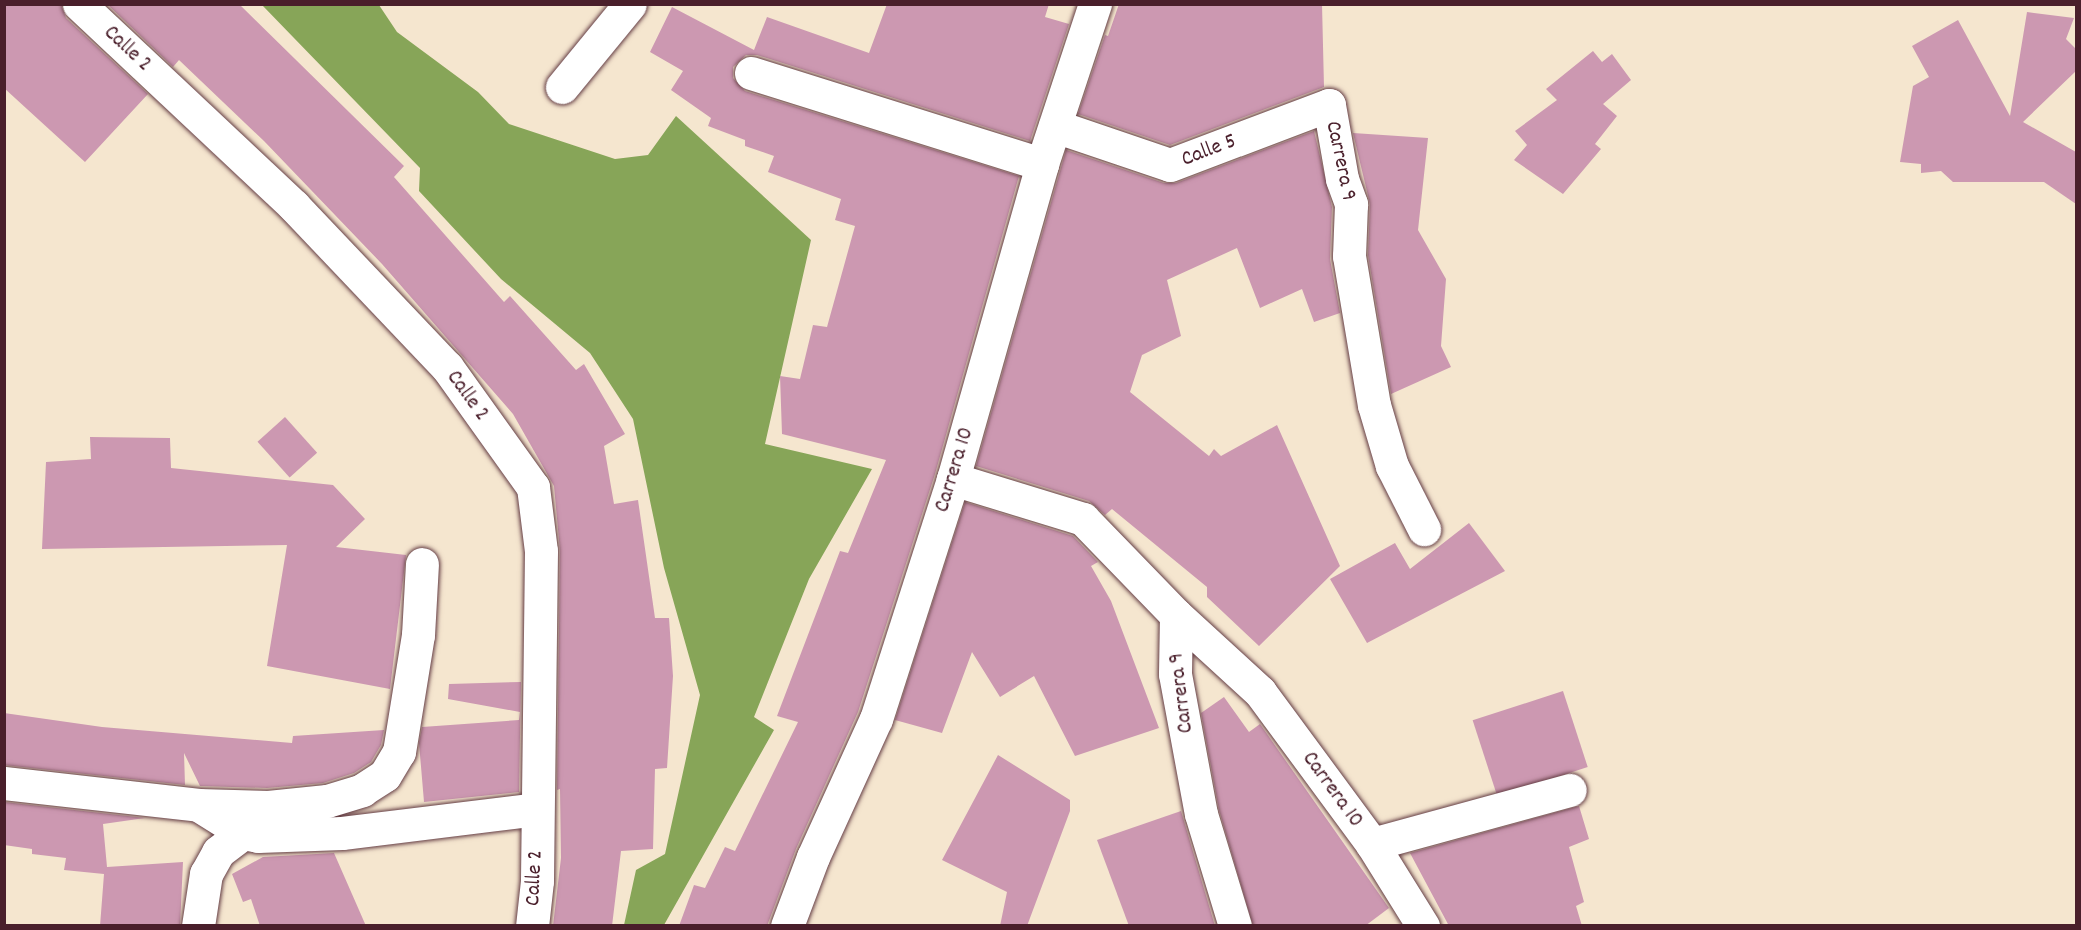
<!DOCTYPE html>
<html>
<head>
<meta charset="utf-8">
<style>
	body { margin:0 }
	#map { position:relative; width:2081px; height:930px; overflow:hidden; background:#f5e6cf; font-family:Dekko,sans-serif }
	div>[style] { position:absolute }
	.forest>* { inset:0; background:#87a558 }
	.building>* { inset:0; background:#cc98b1; transform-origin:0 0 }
	.roads { filter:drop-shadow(0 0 2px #643d44) drop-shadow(0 0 2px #643d44) }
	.minor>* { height:33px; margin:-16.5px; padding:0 16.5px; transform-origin:16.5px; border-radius:16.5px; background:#fff }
	.tertiary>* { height:33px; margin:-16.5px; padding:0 16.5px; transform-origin:16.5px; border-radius:16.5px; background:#fff }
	span { translate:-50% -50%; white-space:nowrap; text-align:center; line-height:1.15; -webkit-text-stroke:4.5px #fff; paint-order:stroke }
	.street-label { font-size:22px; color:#4a1f2b }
	.frame { position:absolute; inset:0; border:6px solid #4a1f2b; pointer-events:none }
</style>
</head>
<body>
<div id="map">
	<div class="forest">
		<div style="clip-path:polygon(262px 5px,379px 5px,397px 32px,478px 92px,509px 124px,615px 159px,648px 155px,676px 116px,811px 240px,765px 444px,872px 469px,809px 579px,754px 717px,774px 730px,664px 925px,624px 925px,636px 870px,665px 854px,700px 695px,664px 568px,633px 419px,590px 353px,501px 279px,419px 191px,420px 168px)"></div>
	</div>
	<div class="building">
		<div style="clip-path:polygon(4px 4px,61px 4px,66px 18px,148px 94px,85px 162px,4px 88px)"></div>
		<div style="clip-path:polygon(107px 4px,239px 4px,404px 166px,394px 177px,504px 302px,510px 296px,576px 370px,584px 364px,625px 434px,604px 446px,614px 504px,638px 500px,655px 618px,669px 618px,673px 676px,667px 768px,655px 769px,653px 849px,621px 851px,612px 926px,553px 926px,561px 858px,560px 789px,557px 790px,560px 551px,554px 486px,513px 414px,382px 264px,264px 141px,179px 60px,173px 67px)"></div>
		<div style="clip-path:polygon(887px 4px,1049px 4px,1045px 17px,1069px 24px,1030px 141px,757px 55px,746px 55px,733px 67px,733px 78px,745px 91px,1019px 176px,935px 474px,858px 712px,796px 849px,767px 926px,679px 926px,694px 885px,705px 888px,725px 847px,735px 851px,798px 722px,777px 716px,840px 551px,848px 553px,886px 460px,782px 434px,780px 376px,800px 379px,813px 325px,827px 327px,855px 226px,835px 220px,841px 199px,768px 172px,774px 156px,745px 146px,745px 140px,708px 126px,711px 118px,671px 90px,683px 71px,650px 52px,672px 7px,754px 50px,767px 17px,869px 53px)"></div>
		<div style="clip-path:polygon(1119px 4px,1322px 4px,1324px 87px,1170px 145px,1078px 114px,1105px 35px,1108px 36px)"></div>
		<div style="clip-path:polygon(2027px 12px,2074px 18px,2066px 39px,2076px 49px,2076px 71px,2023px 122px,2076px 152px,2076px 204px,2044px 182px,1953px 182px,1941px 171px,1921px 173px,1921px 164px,1900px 162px,1913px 86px,1929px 77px,1912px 46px,1958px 20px,2010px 116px)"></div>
		<div style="clip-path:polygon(1593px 51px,1602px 62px,1612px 54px,1631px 80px,1603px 104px,1617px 116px,1595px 144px,1601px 149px,1563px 194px,1514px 160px,1527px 145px,1515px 131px,1557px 100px,1546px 89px)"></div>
		<div style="clip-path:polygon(1314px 131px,1332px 207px,1330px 259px,1340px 313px,1314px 322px,1302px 289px,1260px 308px,1237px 248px,1167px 280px,1181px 336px,1142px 355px,1130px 392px,1209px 456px,1214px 449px,1221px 456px,1277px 425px,1340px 566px,1259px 646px,1207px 597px,1207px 587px,1112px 509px,1105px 515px,1089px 501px,976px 466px,1066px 150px,1164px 183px,1176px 183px)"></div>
		<div style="clip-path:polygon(1353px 133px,1428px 138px,1418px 230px,1446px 279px,1441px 346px,1451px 367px,1391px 394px,1368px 255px,1370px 204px)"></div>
		<div style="left:285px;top:417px;width:48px;height:37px;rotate:48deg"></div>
		<div style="clip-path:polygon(90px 437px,170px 438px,171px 468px,333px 485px,365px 519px,336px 547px,406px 555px,390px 689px,267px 666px,287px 545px,42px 549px,46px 462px,91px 459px)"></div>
		<div style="clip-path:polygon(965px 502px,1073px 536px,1098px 562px,1091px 566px,1111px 601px,1159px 728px,1075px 756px,1034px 676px,1000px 697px,972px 652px,942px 733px,895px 720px)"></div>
		<div style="clip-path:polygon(1469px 523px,1505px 571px,1367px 643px,1330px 579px,1395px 543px,1410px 569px)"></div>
		<div style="clip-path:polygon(521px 682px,519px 792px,424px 802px,419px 743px,422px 727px,519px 720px,520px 712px,448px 699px,449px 684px)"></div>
		<div style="left:1563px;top:691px;width:80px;height:95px;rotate:72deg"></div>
		<div style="clip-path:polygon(1224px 697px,1249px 732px,1260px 724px,1389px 908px,1365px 926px,1253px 926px,1219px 810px,1201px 713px)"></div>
		<div style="clip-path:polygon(4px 713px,102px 727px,292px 743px,293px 736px,384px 730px,381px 745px,371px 762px,354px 773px,323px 783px,267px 788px,200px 786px,184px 753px,185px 785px,4px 765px)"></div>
		<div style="clip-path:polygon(998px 755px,1070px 800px,1070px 811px,1027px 926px,1000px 926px,1007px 892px,942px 860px)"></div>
		<div style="clip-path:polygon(4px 802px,145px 818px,103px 824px,107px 867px,183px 862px,180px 926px,100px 926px,104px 874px,64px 870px,66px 858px,32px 854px,32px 849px,4px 845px)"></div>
		<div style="clip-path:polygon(1579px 806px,1589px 839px,1569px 847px,1584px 902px,1576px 906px,1582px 926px,1449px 926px,1410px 853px)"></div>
		<div style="clip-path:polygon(1181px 811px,1215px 926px,1129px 926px,1097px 840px)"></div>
		<div style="clip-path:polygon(334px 853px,366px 926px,260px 926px,251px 899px,243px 902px,232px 874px,263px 857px)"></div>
	</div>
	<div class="roads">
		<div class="minor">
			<div style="left:751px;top:73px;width:305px;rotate:17.4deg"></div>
			<div style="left:562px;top:87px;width:107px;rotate:-50.7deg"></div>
			<div style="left:1055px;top:126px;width:121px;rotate:18.7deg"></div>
			<div style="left:1170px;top:165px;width:170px;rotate:-20.7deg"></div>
			<div style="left:1329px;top:105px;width:75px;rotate:80deg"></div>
			<div style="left:1342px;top:179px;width:27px;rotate:70deg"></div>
			<div style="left:1351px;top:204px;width:52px;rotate:92.2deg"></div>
			<div style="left:1349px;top:256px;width:151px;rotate:80.5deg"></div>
			<div style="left:1374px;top:405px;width:64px;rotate:73.6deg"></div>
			<div style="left:1392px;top:466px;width:71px;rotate:63.1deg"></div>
			<div style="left:953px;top:479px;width:136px;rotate:17.1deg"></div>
			<div style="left:1083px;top:519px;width:134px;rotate:45.9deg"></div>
			<div style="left:1176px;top:615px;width:59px;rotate:91deg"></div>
			<div style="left:1175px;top:674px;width:142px;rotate:79.5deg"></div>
			<div style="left:1201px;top:814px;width:117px;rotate:73.1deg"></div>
			<div style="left:1176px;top:615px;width:114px;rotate:42.5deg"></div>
			<div style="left:1260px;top:692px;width:189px;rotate:53.6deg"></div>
			<div style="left:1372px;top:844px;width:97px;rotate:58.1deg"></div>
			<div style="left:4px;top:783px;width:196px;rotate:6.4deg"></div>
			<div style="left:199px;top:805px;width:69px;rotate:1.7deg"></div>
			<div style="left:268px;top:807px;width:59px;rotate:-5.8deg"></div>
			<div style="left:327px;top:801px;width:37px;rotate:-17deg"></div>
			<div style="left:362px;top:790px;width:27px;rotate:-33deg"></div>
			<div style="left:385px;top:775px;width:27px;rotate:-59deg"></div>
			<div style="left:399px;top:752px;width:119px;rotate:-80.8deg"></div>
			<div style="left:418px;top:635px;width:71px;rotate:-86.8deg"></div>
			<div style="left:200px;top:806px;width:51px;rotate:32.1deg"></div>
			<div style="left:243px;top:833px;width:15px;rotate:11deg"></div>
			<div style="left:258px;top:836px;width:84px;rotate:-2deg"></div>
			<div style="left:342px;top:833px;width:196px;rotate:-7deg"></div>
			<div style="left:1372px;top:844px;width:205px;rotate:-15.3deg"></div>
			<div style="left:198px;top:926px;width:53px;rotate:-81.3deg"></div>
			<div style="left:206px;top:874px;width:25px;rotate:-61deg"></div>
			<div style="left:218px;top:852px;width:31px;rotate:-37deg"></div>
		</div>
		<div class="tertiary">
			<div style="left:79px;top:4px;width:295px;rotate:43.2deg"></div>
			<div style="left:294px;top:206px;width:222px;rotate:46.5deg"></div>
			<div style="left:447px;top:367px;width:148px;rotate:54.4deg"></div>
			<div style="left:533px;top:487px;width:64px;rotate:82.9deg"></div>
			<div style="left:541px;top:551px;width:330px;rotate:90.7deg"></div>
			<div style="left:537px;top:881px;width:45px;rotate:96.3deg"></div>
			<div style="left:787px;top:926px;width:74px;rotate:-69.4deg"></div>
			<div style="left:813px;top:857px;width:152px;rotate:-65.5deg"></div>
			<div style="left:876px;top:719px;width:252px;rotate:-72.2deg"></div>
			<div style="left:953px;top:479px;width:327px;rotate:-74.2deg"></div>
			<div style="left:1042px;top:164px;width:169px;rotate:-71.7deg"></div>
		</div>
	</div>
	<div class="street-label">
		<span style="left:127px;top:49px;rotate:43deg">Calle 2</span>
		<span style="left:1209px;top:151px;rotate:-21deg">Calle 5</span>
		<span style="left:1340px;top:161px;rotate:78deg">Carrera 9</span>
		<span style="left:467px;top:396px;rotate:54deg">Calle 2</span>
		<span style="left:955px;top:470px;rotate:-73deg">Carrera 10</span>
		<span style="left:1182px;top:693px;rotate:-97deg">Carrera 9</span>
		<span style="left:1332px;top:790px;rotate:54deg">Carrera 10</span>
		<span style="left:535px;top:878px;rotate:-87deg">Calle 2</span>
	</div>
	<div class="frame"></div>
</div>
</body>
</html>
